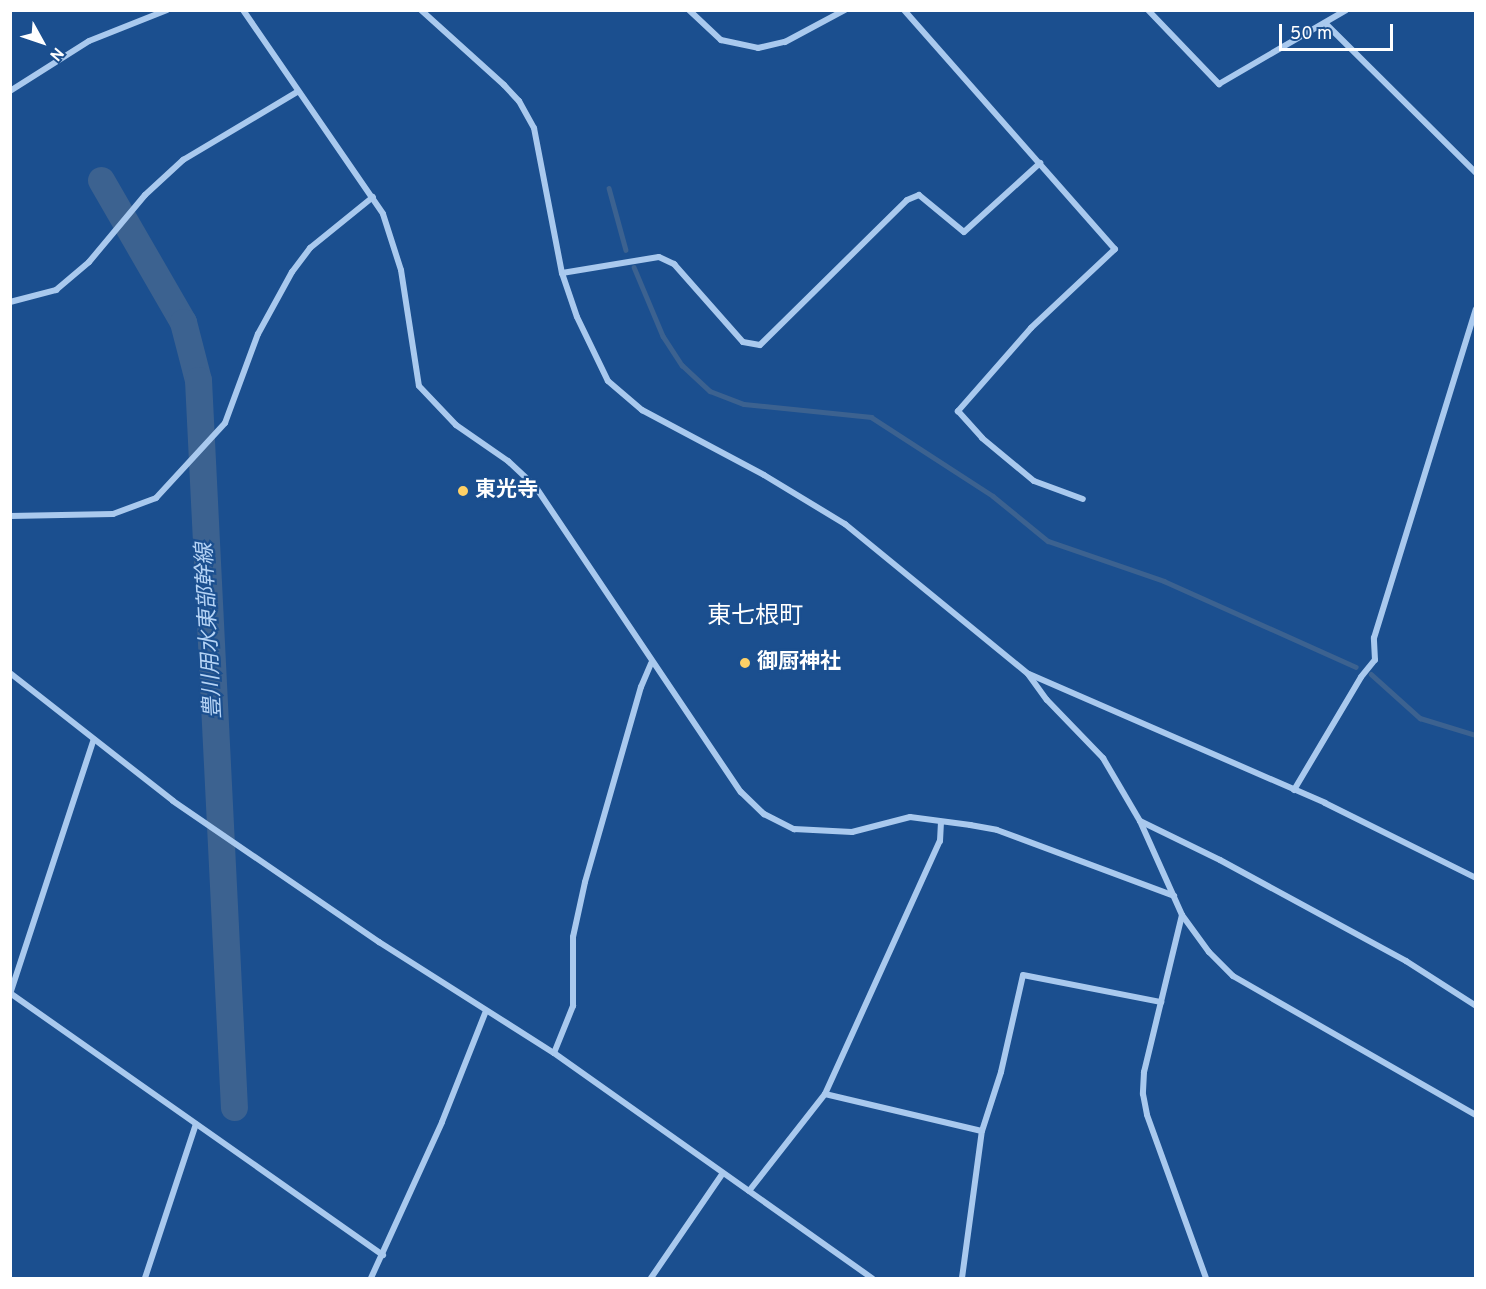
<!DOCTYPE html>
<html>
<head>
<meta charset="utf-8">
<style>
	body { margin:0 }
	#map { position:relative; width:1486px; height:1289px; overflow:hidden; background:#1b4f8f; font-family:Overpass,"Noto Sans JP",sans-serif }
	div>[style] { position:absolute }
	.stream>* { height:4.5px; margin:-2.25px; padding:0 2.25px; transform-origin:2.25px; border-radius:2.25px; background:#3c6290 }
	.river>* { height:27px; margin:-13.5px; padding:0 13.5px; transform-origin:13.5px; border-radius:13.5px; background:#3c6290 }
	.minor>* { height:6px; margin:-3px; padding:0 3px; transform-origin:3px; border-radius:3px; background:#a9c9ee }
	.dots>* { width:16px; height:16px; translate:-50% -50%; box-sizing:border-box; border:3px solid #1b4f8f; border-radius:50% }
	span { translate:-50% -50%; white-space:nowrap; text-align:center; line-height:1.15; -webkit-text-stroke:4.5px #1b4f8f; paint-order:stroke }
	.poi-label { font-size:21px; color:#fff; font-weight:700 }
	.left { translate:0 -50%; text-align:left }
	.water-label { font-size:22px; color:#b5d3f5; font-style:italic }
	.quarter-label { font-size:24px; color:#fff }
	.frame { position:absolute; inset:0; border:12px solid #fff; pointer-events:none }
	.north { position:absolute; left:12px; top:12px; width:60px; height:60px; -webkit-text-stroke:4px #1b4f8f; paint-order:stroke; rotate:130deg; font-size:16px; font-weight:700; line-height:24px; text-align:center; color:#fff }
	.north::after { content:''; display:block; margin:auto; width:21px; height:27px; background:#fff; clip-path:polygon(50% 0,100% 100%,50% 72%,0 100%) }
	.scale { position:absolute; left:1279px; top:24px; width:114px; height:27px; box-sizing:border-box; border:3px solid #fff; border-top:0; padding-left:8px; font-size:18px; line-height:21px; white-space:nowrap; color:#fff; -webkit-text-stroke:4px #1b4f8f; paint-order:stroke }
</style>
</head>
<body>
<div id="map">
	<div class="stream">
		<div style="left:609px;top:188px;width:64px;rotate:74.7deg"></div>
		<div style="left:634px;top:267px;width:75px;rotate:67.2deg"></div>
		<div style="left:663px;top:336px;width:35px;rotate:57deg"></div>
		<div style="left:682px;top:365px;width:38px;rotate:43deg"></div>
		<div style="left:710px;top:391px;width:36px;rotate:21deg"></div>
		<div style="left:744px;top:404px;width:128px;rotate:5.8deg"></div>
		<div style="left:871px;top:417px;width:145px;rotate:32.9deg"></div>
		<div style="left:993px;top:496px;width:71px;rotate:39.3deg"></div>
		<div style="left:1048px;top:541px;width:123px;rotate:19deg"></div>
		<div style="left:1164px;top:581px;width:210px;rotate:24.1deg"></div>
		<div style="left:1371px;top:674px;width:66px;rotate:41.9deg"></div>
		<div style="left:1420px;top:718px;width:59px;rotate:16.9deg"></div>
	</div>
	<div class="river">
		<div style="left:101px;top:180px;width:164px;rotate:60deg"></div>
		<div style="left:183px;top:322px;width:60px;rotate:75.5deg"></div>
		<div style="left:198px;top:380px;width:728px;rotate:87.17deg"></div>
	</div>
	<div class="minor">
		<div style="left:243px;top:10px;width:247px;rotate:55.5deg"></div>
		<div style="left:383px;top:214px;width:59px;rotate:72.2deg"></div>
		<div style="left:401px;top:270px;width:117px;rotate:81.2deg"></div>
		<div style="left:419px;top:386px;width:54px;rotate:46.5deg"></div>
		<div style="left:456px;top:425px;width:63px;rotate:34.7deg"></div>
		<div style="left:508px;top:461px;width:37px;rotate:43deg"></div>
		<div style="left:535px;top:486px;width:369px;rotate:56.1deg"></div>
		<div style="left:741px;top:792px;width:32px;rotate:44deg"></div>
		<div style="left:764px;top:814px;width:34px;rotate:27deg"></div>
		<div style="left:794px;top:829px;width:58px;rotate:3deg"></div>
		<div style="left:852px;top:832px;width:60px;rotate:-14.5deg"></div>
		<div style="left:910px;top:817px;width:61px;rotate:7.6deg"></div>
		<div style="left:970px;top:825px;width:27px;rotate:10deg"></div>
		<div style="left:997px;top:830px;width:189px;rotate:20.4deg"></div>
		<div style="left:421px;top:10px;width:112px;rotate:42.1deg"></div>
		<div style="left:504px;top:85px;width:22px;rotate:47deg"></div>
		<div style="left:519px;top:101px;width:31px;rotate:61deg"></div>
		<div style="left:534px;top:128px;width:148px;rotate:79.1deg"></div>
		<div style="left:562px;top:273px;width:46px;rotate:71.2deg"></div>
		<div style="left:577px;top:317px;width:71px;rotate:64.2deg"></div>
		<div style="left:608px;top:381px;width:45px;rotate:40.5deg"></div>
		<div style="left:642px;top:410px;width:138px;rotate:28deg"></div>
		<div style="left:764px;top:475px;width:95px;rotate:31.2deg"></div>
		<div style="left:845px;top:524px;width:237px;rotate:39.3deg"></div>
		<div style="left:1028px;top:674px;width:32px;rotate:54deg"></div>
		<div style="left:1047px;top:700px;width:81px;rotate:46deg"></div>
		<div style="left:1103px;top:758px;width:73px;rotate:59.6deg"></div>
		<div style="left:1140px;top:821px;width:103px;rotate:65.9deg"></div>
		<div style="left:1182px;top:915px;width:46px;rotate:53.9deg"></div>
		<div style="left:1209px;top:952px;width:34px;rotate:45deg"></div>
		<div style="left:1233px;top:976px;width:280px;rotate:29.8deg"></div>
		<div style="left:689px;top:10px;width:44px;rotate:43.2deg"></div>
		<div style="left:721px;top:40px;width:38px;rotate:12deg"></div>
		<div style="left:758px;top:48px;width:28px;rotate:-13deg"></div>
		<div style="left:785px;top:42px;width:68px;rotate:-28.1deg"></div>
		<div style="left:904px;top:10px;width:319px;rotate:48.6deg"></div>
		<div style="left:1115px;top:249px;width:115px;rotate:136.8deg"></div>
		<div style="left:1031px;top:328px;width:111px;rotate:131.3deg"></div>
		<div style="left:958px;top:411px;width:36px;rotate:48deg"></div>
		<div style="left:982px;top:438px;width:67px;rotate:39.6deg"></div>
		<div style="left:1034px;top:481px;width:52px;rotate:20.2deg"></div>
		<div style="left:1148px;top:10px;width:103px;rotate:46.2deg"></div>
		<div style="left:1219px;top:84px;width:147px;rotate:-30.2deg"></div>
		<div style="left:1327px;top:25px;width:210px;rotate:44.8deg"></div>
		<div style="left:10px;top:91px;width:93px;rotate:-32.3deg"></div>
		<div style="left:89px;top:41px;width:84px;rotate:-21.7deg"></div>
		<div style="left:562px;top:273px;width:98px;rotate:-9.4deg"></div>
		<div style="left:659px;top:257px;width:17px;rotate:25deg"></div>
		<div style="left:674px;top:264px;width:104px;rotate:48.5deg"></div>
		<div style="left:743px;top:342px;width:17px;rotate:10deg"></div>
		<div style="left:760px;top:345px;width:206px;rotate:-44.6deg"></div>
		<div style="left:907px;top:200px;width:13px;rotate:-23deg"></div>
		<div style="left:919px;top:195px;width:58px;rotate:39.4deg"></div>
		<div style="left:964px;top:232px;width:103px;rotate:-42.2deg"></div>
		<div style="left:10px;top:302px;width:48px;rotate:-14.6deg"></div>
		<div style="left:56px;top:290px;width:43px;rotate:-40.3deg"></div>
		<div style="left:89px;top:262px;width:87px;rotate:-50.1deg"></div>
		<div style="left:145px;top:195px;width:52px;rotate:-42.6deg"></div>
		<div style="left:183px;top:160px;width:133px;rotate:-30.8deg"></div>
		<div style="left:10px;top:516px;width:103px;rotate:-1.1deg"></div>
		<div style="left:113px;top:514px;width:46px;rotate:-20.4deg"></div>
		<div style="left:156px;top:498px;width:102px;rotate:-47.4deg"></div>
		<div style="left:225px;top:423px;width:95px;rotate:-69.7deg"></div>
		<div style="left:258px;top:334px;width:71px;rotate:-61.3deg"></div>
		<div style="left:292px;top:272px;width:30px;rotate:-53deg"></div>
		<div style="left:310px;top:248px;width:81px;rotate:-39deg"></div>
		<div style="left:10px;top:673px;width:207px;rotate:38.1deg"></div>
		<div style="left:173px;top:801px;width:250px;rotate:34.4deg"></div>
		<div style="left:379px;top:942px;width:207px;rotate:32.4deg"></div>
		<div style="left:554px;top:1053px;width:390px;rotate:35.3deg"></div>
		<div style="left:1029px;top:674px;width:323px;rotate:23.5deg"></div>
		<div style="left:1325px;top:803px;width:169px;rotate:26.4deg"></div>
		<div style="left:1294px;top:790px;width:131px;rotate:-59.3deg"></div>
		<div style="left:1361px;top:677px;width:22px;rotate:-51deg"></div>
		<div style="left:1375px;top:660px;width:22px;rotate:-93deg"></div>
		<div style="left:1374px;top:638px;width:344px;rotate:-72.8deg"></div>
		<div style="left:1140px;top:821px;width:89px;rotate:26deg"></div>
		<div style="left:1220px;top:860px;width:212px;rotate:28.5deg"></div>
		<div style="left:1406px;top:961px;width:83px;rotate:32.7deg"></div>
		<div style="left:1182px;top:915px;width:162px;rotate:103.6deg"></div>
		<div style="left:1144px;top:1072px;width:22px;rotate:93deg"></div>
		<div style="left:1143px;top:1094px;width:21px;rotate:79deg"></div>
		<div style="left:1147px;top:1115px;width:173px;rotate:70.1deg"></div>
		<div style="left:10px;top:993px;width:456px;rotate:35.1deg"></div>
		<div style="left:10px;top:994px;width:268px;rotate:-71.8deg"></div>
		<div style="left:554px;top:1053px;width:51px;rotate:-68deg"></div>
		<div style="left:573px;top:1006px;width:69px;rotate:-90deg"></div>
		<div style="left:573px;top:937px;width:56px;rotate:-77.7deg"></div>
		<div style="left:585px;top:882px;width:203px;rotate:-74deg"></div>
		<div style="left:641px;top:687px;width:26px;rotate:-67deg"></div>
		<div style="left:825px;top:1094px;width:161px;rotate:13.3deg"></div>
		<div style="left:749px;top:1191px;width:123px;rotate:-51.9deg"></div>
		<div style="left:825px;top:1094px;width:278px;rotate:-65.6deg"></div>
		<div style="left:940px;top:841px;width:19px;rotate:-87deg"></div>
		<div style="left:145px;top:1278px;width:162px;rotate:-71.7deg"></div>
		<div style="left:371px;top:1278px;width:171px;rotate:-65.5deg"></div>
		<div style="left:442px;top:1122px;width:119px;rotate:-68.4deg"></div>
		<div style="left:651px;top:1278px;width:127px;rotate:-55.6deg"></div>
		<div style="left:962px;top:1278px;width:148px;rotate:-82.3deg"></div>
		<div style="left:982px;top:1131px;width:62px;rotate:-72.1deg"></div>
		<div style="left:1001px;top:1072px;width:99px;rotate:-77.2deg"></div>
		<div style="left:1023px;top:975px;width:141px;rotate:11.1deg"></div>
	</div>
	<div class="dots">
		<div style="left:463px;top:491px;background:#ffd166"></div>
		<div style="left:745px;top:663px;background:#ffd166"></div>
	</div>
	<div class="poi-label">
		<span class="left" style="left:475px;top:491px">東光寺</span>
		<span class="left" style="left:757px;top:663px">御厨神社</span>
	</div>
	<div class="water-label">
		<span style="left:210px;top:631px;rotate:-93deg">豊川用水東部幹線</span>
	</div>
	<div class="quarter-label">
		<span style="left:755px;top:618px">東七根町</span>
	</div>
	<div class="frame"></div>
	<div class="north">N</div>
	<div class="scale">50 m</div>
</div>
</body>
</html>
